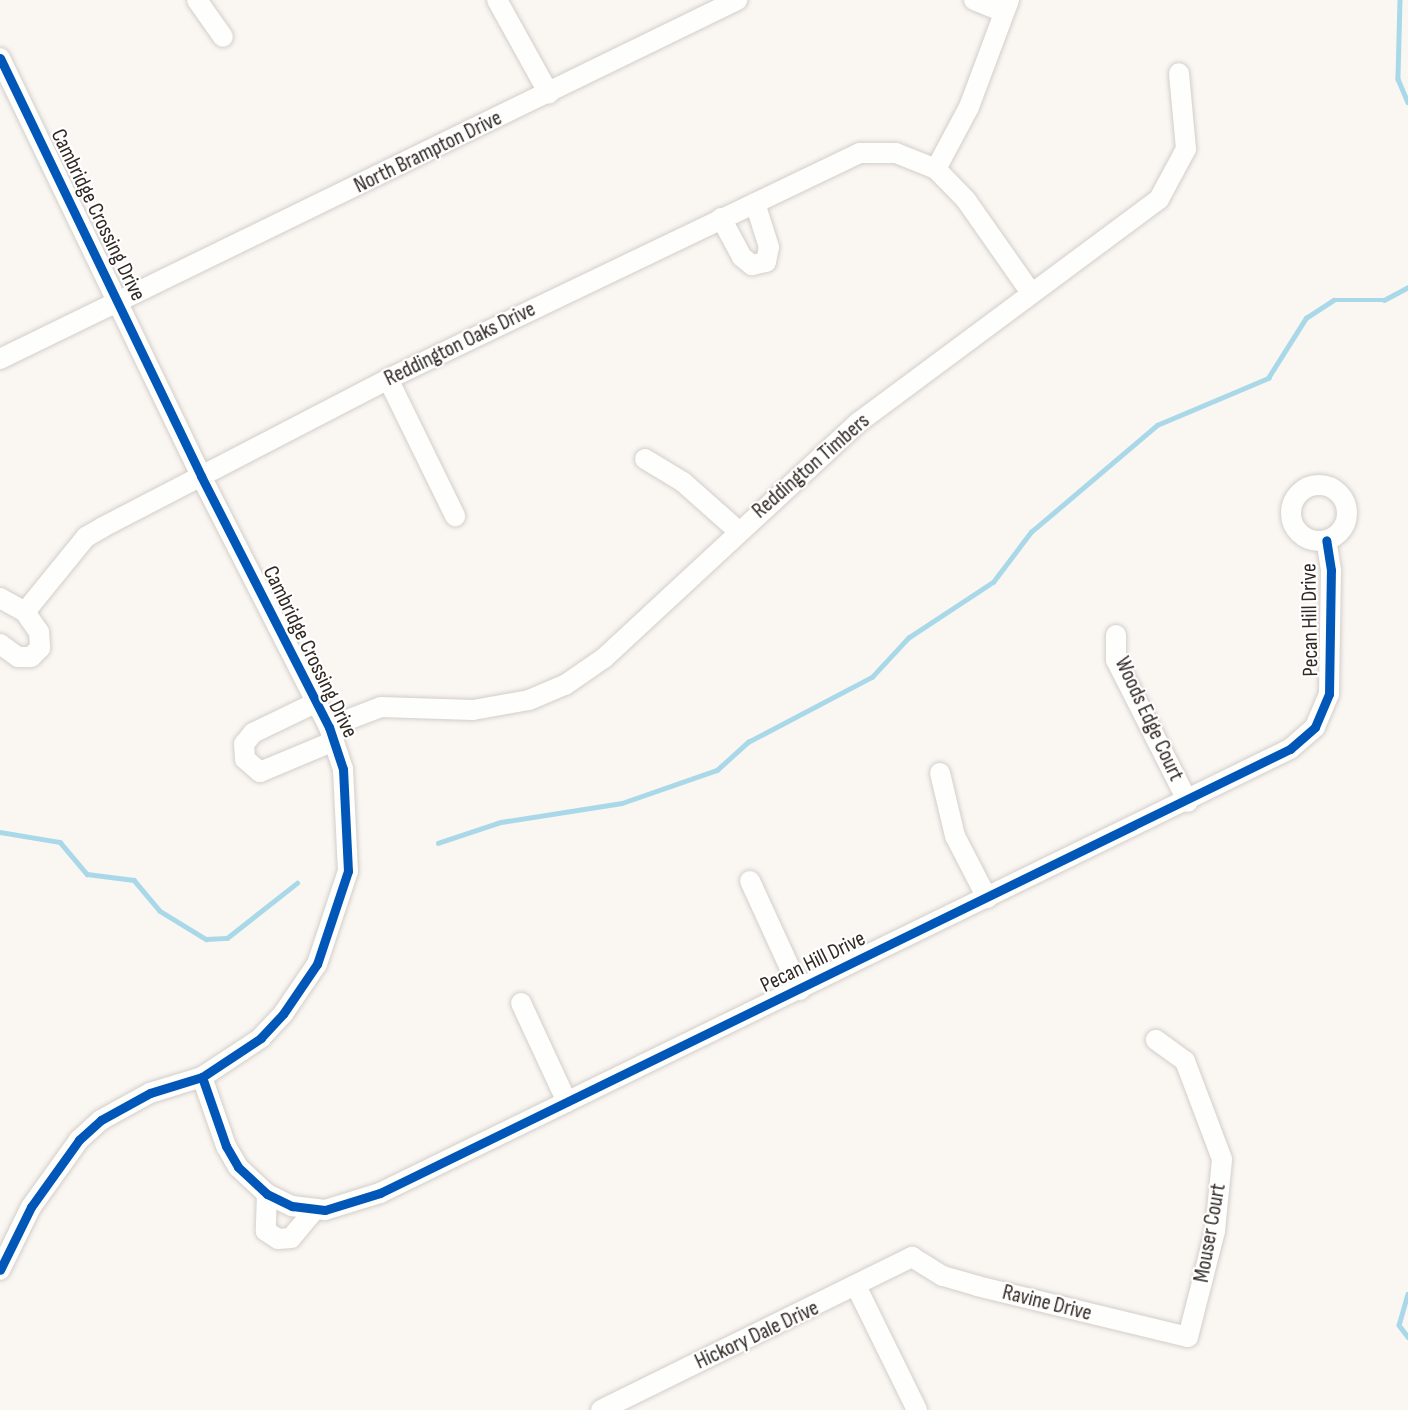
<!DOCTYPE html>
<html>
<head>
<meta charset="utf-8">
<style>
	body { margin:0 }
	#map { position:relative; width:1408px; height:1410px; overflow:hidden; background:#faf6f2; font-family:"Sofia Sans Condensed",sans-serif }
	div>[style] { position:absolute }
	.stream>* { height:4.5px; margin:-2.25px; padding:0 2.25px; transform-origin:2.25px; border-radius:2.25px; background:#a9d9e9 }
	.roads { filter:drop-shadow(0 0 2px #d3cec9) drop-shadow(0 0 2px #d3cec9) }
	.minor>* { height:20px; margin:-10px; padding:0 10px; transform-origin:10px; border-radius:10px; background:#fefefd }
	.minor>.ring { margin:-10px; padding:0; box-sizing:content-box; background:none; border:20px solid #fefefd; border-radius:50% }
	.cycleway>* { height:9px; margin:-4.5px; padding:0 4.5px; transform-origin:4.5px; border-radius:4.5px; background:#0057b8 }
	span { translate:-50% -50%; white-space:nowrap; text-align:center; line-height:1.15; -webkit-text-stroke:4.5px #fff; paint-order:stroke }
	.street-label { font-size:22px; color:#312a23 }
</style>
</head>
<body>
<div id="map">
	<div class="stream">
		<div style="left:1400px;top:0;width:79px;rotate:91.5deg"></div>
		<div style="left:1398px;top:79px;width:25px;rotate:67deg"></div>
		<div style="left:0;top:832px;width:61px;rotate:9.5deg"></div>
		<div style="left:60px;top:842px;width:42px;rotate:49.8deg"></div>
		<div style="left:87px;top:874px;width:47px;rotate:7.3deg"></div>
		<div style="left:134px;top:880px;width:40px;rotate:50deg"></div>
		<div style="left:160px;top:911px;width:54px;rotate:31.3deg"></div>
		<div style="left:206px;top:939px;width:21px;rotate:-3deg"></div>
		<div style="left:227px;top:938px;width:89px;rotate:-38.2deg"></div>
		<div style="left:438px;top:843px;width:66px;rotate:-18.4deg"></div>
		<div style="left:501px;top:822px;width:122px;rotate:-8.9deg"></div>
		<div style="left:622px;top:803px;width:101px;rotate:-19.2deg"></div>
		<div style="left:717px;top:770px;width:42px;rotate:-42.1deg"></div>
		<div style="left:748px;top:742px;width:140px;rotate:-27.7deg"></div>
		<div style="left:872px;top:677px;width:53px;rotate:-47.3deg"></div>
		<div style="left:908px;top:638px;width:102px;rotate:-33.4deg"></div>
		<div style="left:993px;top:582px;width:63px;rotate:-52.8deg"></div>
		<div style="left:1031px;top:532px;width:165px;rotate:-40.3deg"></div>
		<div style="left:1157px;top:425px;width:121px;rotate:-22.9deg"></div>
		<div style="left:1268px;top:378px;width:71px;rotate:-57.7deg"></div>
		<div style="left:1306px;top:318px;width:33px;rotate:-33deg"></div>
		<div style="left:1334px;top:300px;width:50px"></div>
		<div style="left:1384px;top:300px;width:27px;rotate:-28deg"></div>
		<div style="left:1408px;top:1294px;width:32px;rotate:106deg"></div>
		<div style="left:1399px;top:1325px;width:15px;rotate:53deg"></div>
	</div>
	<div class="roads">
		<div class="minor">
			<div style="left:197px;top:0;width:45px;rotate:54.9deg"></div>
			<div style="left:497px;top:0;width:107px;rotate:61deg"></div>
			<div style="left:974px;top:0;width:31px;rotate:22deg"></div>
			<div style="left:0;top:58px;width:464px;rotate:64.3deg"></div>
			<div style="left:201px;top:476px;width:282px;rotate:63deg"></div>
			<div style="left:329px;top:727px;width:44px;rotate:71.6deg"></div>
			<div style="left:343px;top:769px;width:102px;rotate:87.2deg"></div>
			<div style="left:348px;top:871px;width:98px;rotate:108.4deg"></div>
			<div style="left:317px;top:964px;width:60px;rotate:124.2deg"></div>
			<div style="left:283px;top:1014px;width:33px;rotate:133deg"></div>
			<div style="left:261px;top:1038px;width:71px;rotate:146.5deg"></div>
			<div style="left:202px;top:1077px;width:54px;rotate:162.9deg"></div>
			<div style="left:150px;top:1093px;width:56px;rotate:151.1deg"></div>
			<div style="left:101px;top:1120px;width:30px;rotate:138deg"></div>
			<div style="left:79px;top:1140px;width:82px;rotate:125.6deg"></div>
			<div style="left:31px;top:1207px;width:70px;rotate:116.2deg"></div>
			<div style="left:936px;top:169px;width:70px;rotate:-62deg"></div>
			<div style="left:969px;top:107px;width:114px;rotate:-69.5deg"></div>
			<div style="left:721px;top:218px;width:44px;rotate:61.7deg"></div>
			<div style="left:742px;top:257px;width:13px;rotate:39deg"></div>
			<div style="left:752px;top:265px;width:14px;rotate:-12deg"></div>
			<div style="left:766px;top:262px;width:15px;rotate:-79deg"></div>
			<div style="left:769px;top:247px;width:46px;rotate:-107.7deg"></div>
			<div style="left:0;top:359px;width:820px;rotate:-25.97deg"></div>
			<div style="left:388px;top:379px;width:153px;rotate:63.9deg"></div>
			<div style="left:645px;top:459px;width:44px;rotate:31.2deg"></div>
			<div style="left:683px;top:482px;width:72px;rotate:41.6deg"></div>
			<div class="ring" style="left:1291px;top:485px;width:36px;height:36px"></div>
			<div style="left:0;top:598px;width:29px;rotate:29deg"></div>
			<div style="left:25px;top:612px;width:24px;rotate:55deg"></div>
			<div style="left:39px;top:632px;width:16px;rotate:86deg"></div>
			<div style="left:40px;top:648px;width:13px;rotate:135deg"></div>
			<div style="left:31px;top:657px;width:13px;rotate:180deg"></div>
			<div style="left:18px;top:657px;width:22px;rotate:-144deg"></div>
			<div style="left:25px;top:612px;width:97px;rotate:-50.9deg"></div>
			<div style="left:86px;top:537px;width:20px;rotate:-30deg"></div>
			<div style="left:103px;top:527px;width:321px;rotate:-27.4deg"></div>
			<div style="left:388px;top:379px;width:523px;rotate:-25.59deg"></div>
			<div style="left:860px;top:153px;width:36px"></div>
			<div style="left:896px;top:153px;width:43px;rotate:21.8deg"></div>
			<div style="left:936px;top:169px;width:43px;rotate:45.9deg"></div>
			<div style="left:966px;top:200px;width:113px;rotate:55deg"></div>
			<div style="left:1116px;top:635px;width:25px;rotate:90deg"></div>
			<div style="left:1116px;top:660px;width:159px;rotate:63.1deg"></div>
			<div style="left:315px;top:703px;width:69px;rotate:154.2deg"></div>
			<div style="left:253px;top:733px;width:14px;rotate:129deg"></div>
			<div style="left:244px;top:744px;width:15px;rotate:86deg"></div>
			<div style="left:245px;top:759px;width:20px;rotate:41deg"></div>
			<div style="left:260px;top:772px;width:80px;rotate:-22.7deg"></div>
			<div style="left:329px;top:727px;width:56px;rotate:-21deg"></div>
			<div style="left:381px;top:707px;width:92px;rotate:1.9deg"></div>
			<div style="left:473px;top:710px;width:57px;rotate:-10.1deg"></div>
			<div style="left:529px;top:700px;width:39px;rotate:-23deg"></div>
			<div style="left:565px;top:685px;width:47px;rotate:-34.7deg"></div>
			<div style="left:604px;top:658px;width:347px;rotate:-42.8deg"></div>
			<div style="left:859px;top:422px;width:374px;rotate:-36.6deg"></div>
			<div style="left:1159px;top:199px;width:57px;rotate:-61.6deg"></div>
			<div style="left:1186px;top:149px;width:76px;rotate:-95.3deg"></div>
			<div style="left:940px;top:773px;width:65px;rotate:76.6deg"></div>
			<div style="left:955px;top:836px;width:70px;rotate:62.7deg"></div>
			<div style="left:750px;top:881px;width:120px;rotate:65.4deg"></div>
			<div style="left:521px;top:1003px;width:109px;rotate:65.1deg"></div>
			<div style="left:202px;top:1077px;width:73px;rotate:70.8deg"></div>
			<div style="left:226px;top:1146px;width:24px;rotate:60deg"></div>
			<div style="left:238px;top:1167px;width:40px;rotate:43deg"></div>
			<div style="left:267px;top:1194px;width:28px;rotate:26deg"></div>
			<div style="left:292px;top:1206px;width:33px;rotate:7deg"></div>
			<div style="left:325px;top:1210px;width:58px;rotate:-17.2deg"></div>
			<div style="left:380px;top:1193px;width:1013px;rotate:-26.01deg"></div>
			<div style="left:1290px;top:749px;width:33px;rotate:-41deg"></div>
			<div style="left:1315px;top:727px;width:36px;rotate:-67deg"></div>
			<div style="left:1329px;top:694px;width:124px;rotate:-89.1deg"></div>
			<div style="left:1331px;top:570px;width:30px;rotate:-99deg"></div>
			<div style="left:267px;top:1194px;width:37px;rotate:92deg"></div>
			<div style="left:266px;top:1231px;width:14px;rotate:34deg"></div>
			<div style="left:278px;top:1239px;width:13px;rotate:-4deg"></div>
			<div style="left:291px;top:1238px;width:38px;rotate:-50deg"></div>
			<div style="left:857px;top:1288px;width:136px;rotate:63.8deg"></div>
			<div style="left:601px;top:1410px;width:347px;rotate:-26.2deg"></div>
			<div style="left:912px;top:1257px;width:36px;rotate:32deg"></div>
			<div style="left:943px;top:1276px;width:35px;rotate:16deg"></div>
			<div style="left:977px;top:1286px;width:217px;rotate:13.6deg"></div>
			<div style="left:1188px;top:1337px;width:109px;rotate:-75.7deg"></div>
			<div style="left:1215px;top:1231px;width:72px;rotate:-84.4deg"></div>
			<div style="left:1222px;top:1159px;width:105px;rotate:-110.7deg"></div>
			<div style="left:1185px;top:1061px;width:36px;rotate:-144deg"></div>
		</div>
	</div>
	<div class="cycleway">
		<div style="left:0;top:58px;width:464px;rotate:64.3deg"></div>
		<div style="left:201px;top:476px;width:282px;rotate:63deg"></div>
		<div style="left:329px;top:727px;width:44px;rotate:71.6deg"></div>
		<div style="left:343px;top:769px;width:102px;rotate:87.2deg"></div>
		<div style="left:348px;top:871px;width:98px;rotate:108.4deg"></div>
		<div style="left:317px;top:964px;width:60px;rotate:124.2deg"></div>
		<div style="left:283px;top:1014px;width:33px;rotate:133deg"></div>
		<div style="left:261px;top:1038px;width:71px;rotate:146.5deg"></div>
		<div style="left:202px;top:1077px;width:54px;rotate:162.9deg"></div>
		<div style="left:150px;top:1093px;width:56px;rotate:151.1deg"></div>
		<div style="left:101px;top:1120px;width:30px;rotate:138deg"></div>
		<div style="left:79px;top:1140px;width:82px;rotate:125.6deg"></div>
		<div style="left:31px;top:1207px;width:70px;rotate:116.2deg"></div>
		<div style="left:202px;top:1077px;width:73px;rotate:70.8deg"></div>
		<div style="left:226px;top:1146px;width:24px;rotate:60deg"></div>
		<div style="left:238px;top:1167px;width:40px;rotate:43deg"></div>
		<div style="left:267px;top:1194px;width:28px;rotate:26deg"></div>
		<div style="left:292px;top:1206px;width:33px;rotate:7deg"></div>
		<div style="left:325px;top:1210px;width:58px;rotate:-17.2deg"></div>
		<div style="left:380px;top:1193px;width:1013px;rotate:-26.01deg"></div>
		<div style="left:1290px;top:749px;width:33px;rotate:-41deg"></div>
		<div style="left:1315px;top:727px;width:36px;rotate:-67deg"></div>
		<div style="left:1329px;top:694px;width:124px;rotate:-89.1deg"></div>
		<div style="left:1331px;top:570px;width:30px;rotate:-99deg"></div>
	</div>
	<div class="street-label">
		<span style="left:428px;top:152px;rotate:-26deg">North Brampton Drive</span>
		<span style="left:98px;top:215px;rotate:64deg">Cambridge Crossing Drive</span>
		<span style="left:460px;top:344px;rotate:-26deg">Reddington Oaks Drive</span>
		<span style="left:811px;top:466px;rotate:-41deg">Reddington Timbers</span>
		<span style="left:1310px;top:620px;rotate:-91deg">Pecan Hill Drive</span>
		<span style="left:310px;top:652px;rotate:64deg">Cambridge Crossing Drive</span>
		<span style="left:1149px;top:719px;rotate:65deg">Woods Edge Court</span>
		<span style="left:813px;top:962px;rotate:-26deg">Pecan Hill Drive</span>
		<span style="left:1210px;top:1233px;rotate:-80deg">Mouser Court</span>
		<span style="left:1047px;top:1303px;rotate:14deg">Ravine Drive</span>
		<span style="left:757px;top:1335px;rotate:-25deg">Hickory Dale Drive</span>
	</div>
</div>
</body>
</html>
